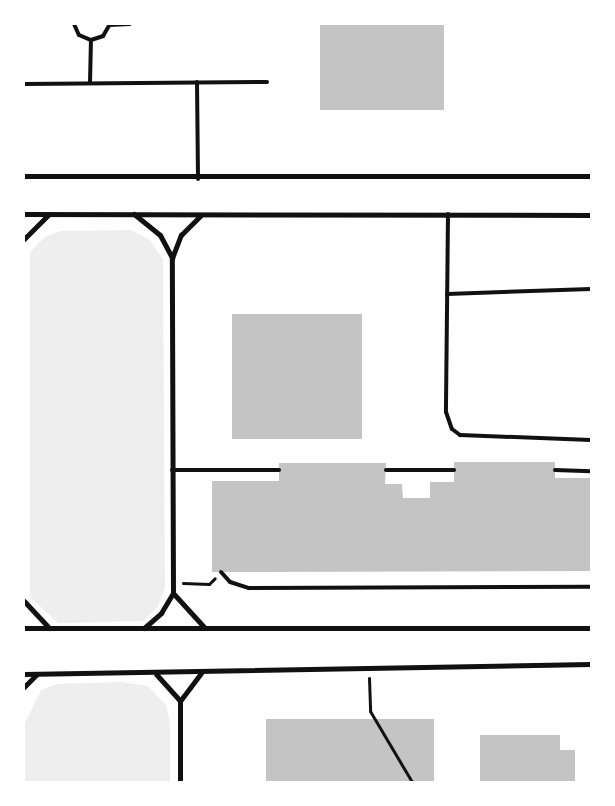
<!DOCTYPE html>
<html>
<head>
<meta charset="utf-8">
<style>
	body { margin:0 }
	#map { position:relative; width:615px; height:806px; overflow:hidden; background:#fff; font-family:"Source Sans 3",sans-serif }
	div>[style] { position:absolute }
	.green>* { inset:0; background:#eee }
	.building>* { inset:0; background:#c4c4c4; transform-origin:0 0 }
	.path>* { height:3px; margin:-1.5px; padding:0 1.5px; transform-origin:1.5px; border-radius:1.5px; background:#111 }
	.service>* { height:4px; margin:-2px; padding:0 2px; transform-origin:2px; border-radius:2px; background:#111 }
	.minor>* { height:5px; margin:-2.5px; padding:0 2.5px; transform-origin:2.5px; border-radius:2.5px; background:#111 }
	span { translate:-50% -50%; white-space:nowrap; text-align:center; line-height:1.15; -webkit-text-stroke:4px #fff; paint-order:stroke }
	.frame { position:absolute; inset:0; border:25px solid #fff; pointer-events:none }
</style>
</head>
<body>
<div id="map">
	<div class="green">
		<div style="clip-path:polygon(131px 230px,150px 240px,163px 260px,165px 588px,158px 606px,144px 621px,58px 623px,30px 597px,30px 252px,45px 237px,61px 231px)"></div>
		<div style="clip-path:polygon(121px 682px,148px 686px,166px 705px,170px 723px,170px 782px,25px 782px,25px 723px,41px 690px,57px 684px)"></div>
	</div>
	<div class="building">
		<div style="left:320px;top:24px;width:124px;height:86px"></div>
		<div style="left:362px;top:314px;width:125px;height:130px;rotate:90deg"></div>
		<div style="clip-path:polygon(454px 462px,555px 462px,555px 478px,591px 478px,591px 571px,212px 572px,212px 481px,279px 481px,279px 463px,386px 463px,385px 484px,402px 484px,403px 498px,430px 498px,430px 482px,454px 482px)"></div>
		<div style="left:266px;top:719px;width:168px;height:63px"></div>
		<div style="clip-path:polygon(480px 735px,560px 735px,560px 750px,575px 750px,575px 782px,480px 782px)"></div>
	</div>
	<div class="path">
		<div style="left:183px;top:583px;width:26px;rotate:2deg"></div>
		<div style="left:209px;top:584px;width:8px;rotate:-45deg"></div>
		<div style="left:369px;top:678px;width:33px;rotate:88deg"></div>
		<div style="left:370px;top:711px;width:82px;rotate:59.4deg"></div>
	</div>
	<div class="service">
		<div style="left:74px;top:24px;width:12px;rotate:66deg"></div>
		<div style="left:79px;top:35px;width:13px;rotate:23deg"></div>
		<div style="left:91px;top:40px;width:13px;rotate:-18deg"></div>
		<div style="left:103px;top:36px;width:14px;rotate:-60deg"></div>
		<div style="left:109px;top:25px;width:21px;rotate:-3deg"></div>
		<div style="left:197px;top:82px;width:97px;rotate:89.4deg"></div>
		<div style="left:90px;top:83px;width:43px;rotate:-88.7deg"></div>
		<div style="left:24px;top:84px;width:243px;rotate:-0.5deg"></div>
		<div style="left:448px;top:214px;width:198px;rotate:90.6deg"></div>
		<div style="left:446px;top:412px;width:18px;rotate:71deg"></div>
		<div style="left:452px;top:429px;width:10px;rotate:37deg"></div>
		<div style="left:460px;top:435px;width:131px;rotate:2.2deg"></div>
		<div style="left:447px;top:294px;width:144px;rotate:-2deg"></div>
		<div style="left:172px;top:470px;width:107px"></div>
		<div style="left:386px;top:470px;width:68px"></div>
		<div style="left:555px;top:470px;width:36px;rotate:2deg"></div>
		<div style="left:221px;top:572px;width:13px;rotate:48deg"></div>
		<div style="left:230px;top:582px;width:20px;rotate:18deg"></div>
		<div style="left:249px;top:588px;width:342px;rotate:-0.2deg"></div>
	</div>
	<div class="minor">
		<div style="left:24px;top:176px;width:567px"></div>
		<div style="left:24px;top:214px;width:567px;rotate:0.1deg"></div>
		<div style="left:134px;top:214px;width:33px;rotate:39deg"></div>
		<div style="left:160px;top:235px;width:26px;rotate:62deg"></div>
		<div style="left:24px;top:239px;width:35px;rotate:-45deg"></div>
		<div style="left:173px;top:593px;width:47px;rotate:47.6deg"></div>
		<div style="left:24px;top:601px;width:37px;rotate:47deg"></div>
		<div style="left:24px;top:628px;width:567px"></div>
		<div style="left:144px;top:628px;width:23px;rotate:-41deg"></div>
		<div style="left:161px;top:613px;width:23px;rotate:-59deg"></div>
		<div style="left:173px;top:593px;width:335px;rotate:-90.2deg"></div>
		<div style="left:172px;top:258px;width:25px;rotate:-69deg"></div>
		<div style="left:181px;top:235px;width:28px;rotate:-45deg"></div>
		<div style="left:24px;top:674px;width:567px;rotate:-1.01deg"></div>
		<div style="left:156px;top:674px;width:36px;rotate:48deg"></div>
		<div style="left:24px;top:687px;width:18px;rotate:-45deg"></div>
		<div style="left:180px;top:782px;width:81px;rotate:-90deg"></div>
		<div style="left:180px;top:701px;width:35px;rotate:-53deg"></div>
	</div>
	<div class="frame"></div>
</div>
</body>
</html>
